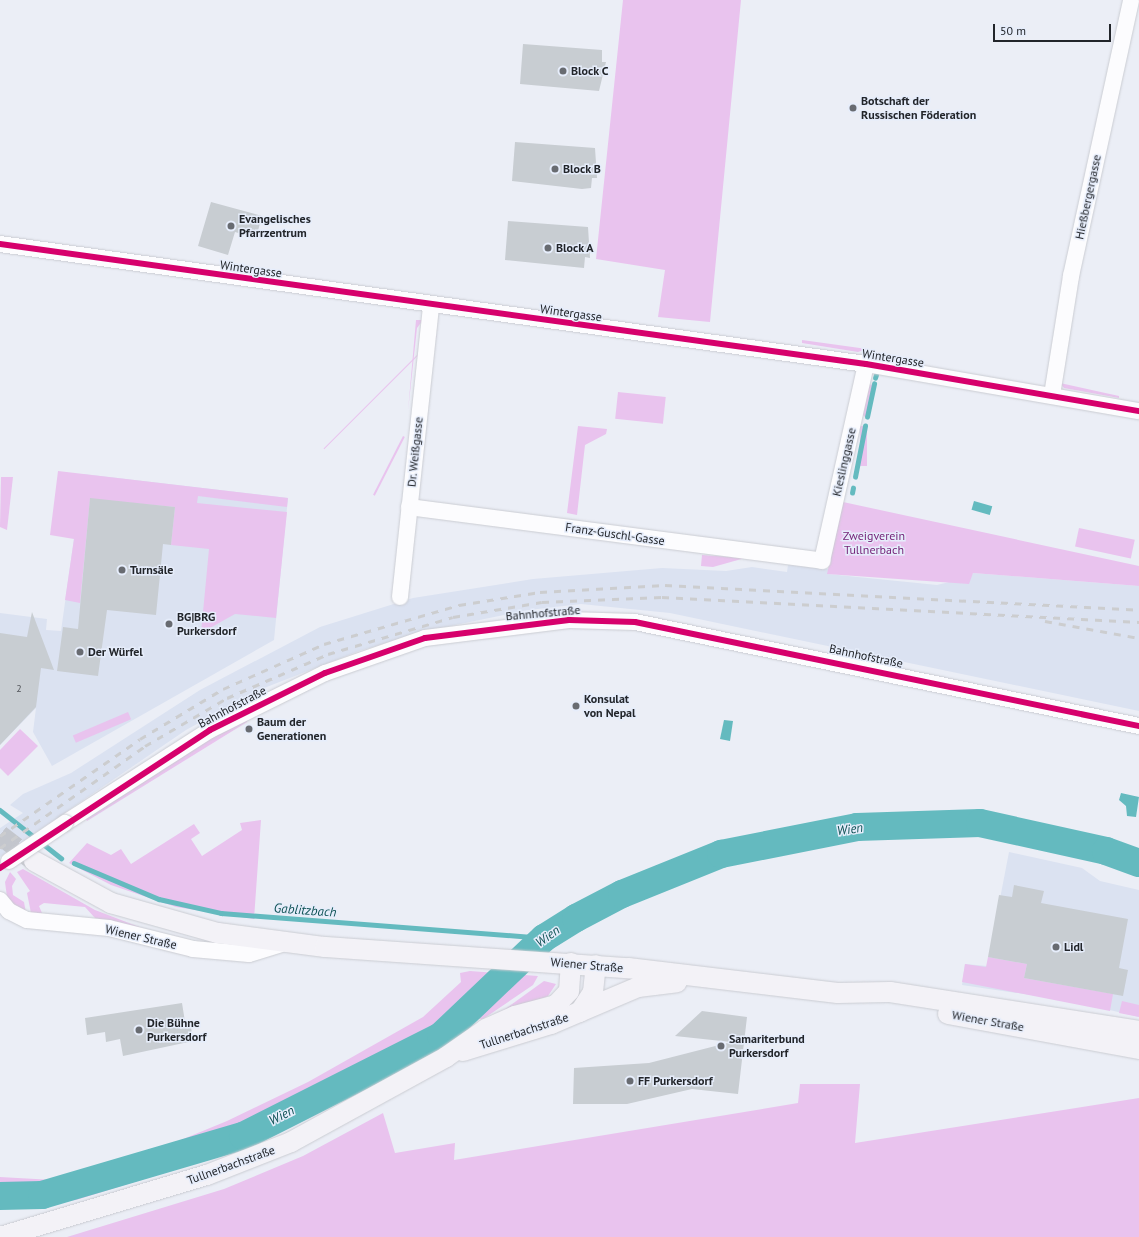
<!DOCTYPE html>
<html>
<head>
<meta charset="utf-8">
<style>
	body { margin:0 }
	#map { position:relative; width:1139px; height:1237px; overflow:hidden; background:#ebeef6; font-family:"PT Sans",sans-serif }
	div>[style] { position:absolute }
	.built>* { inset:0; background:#dbe2f1 }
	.green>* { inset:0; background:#e9c3ee; transform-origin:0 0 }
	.water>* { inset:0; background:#64babf; transform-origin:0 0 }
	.stream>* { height:4.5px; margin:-2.25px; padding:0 2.25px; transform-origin:2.25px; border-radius:2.25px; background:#64babf }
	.river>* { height:28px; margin:-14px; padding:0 14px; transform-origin:14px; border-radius:14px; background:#64babf }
	.building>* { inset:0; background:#c8cdd2 }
	.major-tunnel>* { height:20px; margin-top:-10px; transform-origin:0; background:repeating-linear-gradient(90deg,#c3c6cd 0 20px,transparent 0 30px) }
	.roads { filter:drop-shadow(0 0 1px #caccd2) drop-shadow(0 0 1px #caccd2) }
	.minor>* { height:16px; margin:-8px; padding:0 8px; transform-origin:8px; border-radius:8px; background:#fcfcfe }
	.major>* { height:20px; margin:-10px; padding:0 10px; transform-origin:10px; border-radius:10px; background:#f3f2f7 }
	.rail>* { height:3px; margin-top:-1.5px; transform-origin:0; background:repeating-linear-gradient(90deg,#cccdcf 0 7px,transparent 0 14px) }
	.bridges { filter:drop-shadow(0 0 1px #caccd2) drop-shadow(0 0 1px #caccd2) }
	.minor-bridge>* { height:16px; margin:-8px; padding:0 8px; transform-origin:8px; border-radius:8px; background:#fcfcfe }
	.cycleway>* { height:6px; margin:-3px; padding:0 3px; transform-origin:3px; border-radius:3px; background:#d6006c }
	.dots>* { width:11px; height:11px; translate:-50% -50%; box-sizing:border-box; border:2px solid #e6edfb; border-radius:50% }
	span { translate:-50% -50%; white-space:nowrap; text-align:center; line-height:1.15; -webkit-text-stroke:3px #e6edfb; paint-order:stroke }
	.number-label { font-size:10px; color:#4c4f54 }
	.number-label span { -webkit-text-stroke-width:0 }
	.poi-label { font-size:12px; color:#22252a; font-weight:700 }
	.left { translate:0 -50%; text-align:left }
	.street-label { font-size:12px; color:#22252a }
	.park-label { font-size:12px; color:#721e75 }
	.water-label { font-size:13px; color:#0f5255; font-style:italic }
	.scale { position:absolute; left:993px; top:24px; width:118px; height:18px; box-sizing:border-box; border:2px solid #22252a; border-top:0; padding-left:5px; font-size:12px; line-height:14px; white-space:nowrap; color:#22252a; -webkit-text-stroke:3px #e6edfb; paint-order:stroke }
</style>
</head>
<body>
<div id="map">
	<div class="built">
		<div style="clip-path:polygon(83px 474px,288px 498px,274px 640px,52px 766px,33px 732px,36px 708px,0 745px,0 613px,47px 619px,46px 630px,61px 631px)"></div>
		<div style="clip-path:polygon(788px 565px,828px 569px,828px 574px,937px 585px,970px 577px,973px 573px,1139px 586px,1139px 711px,670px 613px,581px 604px,529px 610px,426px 631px,359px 651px,259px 690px,186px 730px,0 857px,0 828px,23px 813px,10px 805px,23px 794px,71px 773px,200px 690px,320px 627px,413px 598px,533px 579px,662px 568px,726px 571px,752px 567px,787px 572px)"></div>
		<div style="clip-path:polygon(1009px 852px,1082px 868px,1100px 881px,1139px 890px,1139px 1017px,1072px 1001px,962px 985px,965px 964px,987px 966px)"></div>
	</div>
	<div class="green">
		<div style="clip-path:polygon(623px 0,741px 0,710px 322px,658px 317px,665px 270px,596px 259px)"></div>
		<div style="clip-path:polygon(416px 320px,423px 320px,417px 328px,408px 411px)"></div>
		<div style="left:436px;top:336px;width:1px;height:159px;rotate:45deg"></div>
		<div style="clip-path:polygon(802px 340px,867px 349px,858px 352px,802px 343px)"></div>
		<div style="clip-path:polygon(1060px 383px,1119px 396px,1119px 398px,1064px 388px)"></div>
		<div style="clip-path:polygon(875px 384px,868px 417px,865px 417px,862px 414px,868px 385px)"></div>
		<div style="left:618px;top:392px;width:48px;height:27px;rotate:6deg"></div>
		<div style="clip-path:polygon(578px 426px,607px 429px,606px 434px,585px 445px,577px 515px,567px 513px)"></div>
		<div style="left:860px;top:426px;width:7px;height:40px"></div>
		<div style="left:403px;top:436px;width:2px;height:66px;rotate:27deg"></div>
		<div style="clip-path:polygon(58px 471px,288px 498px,287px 507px,198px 496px,197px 503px,287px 512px,276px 618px,235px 614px,201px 633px,209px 549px,171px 545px,175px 507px,90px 499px,80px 603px,65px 600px,74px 539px,50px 535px)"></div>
		<div style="clip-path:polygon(1px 477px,13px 477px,7px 530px,0 527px)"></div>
		<div style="clip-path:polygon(843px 502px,1139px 566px,1139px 586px,973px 573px,969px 584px,827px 574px)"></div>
		<div style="left:1079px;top:528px;width:57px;height:19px;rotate:12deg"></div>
		<div style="clip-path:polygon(702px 555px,745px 558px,713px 567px,701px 566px)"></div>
		<div style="left:128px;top:712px;width:8px;height:60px;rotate:67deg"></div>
		<div style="clip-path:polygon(249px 716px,247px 722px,87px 821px,85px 817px,126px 789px)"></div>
		<div style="clip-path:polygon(20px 729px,38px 746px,8px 776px,0 768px,0 750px)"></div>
		<div style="clip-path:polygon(261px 820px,254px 919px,176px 907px,111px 885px,69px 863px,87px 843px,111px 855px,121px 849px,131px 864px,194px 824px,200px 833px,191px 839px,202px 856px,242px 830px,240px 823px)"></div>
		<div style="clip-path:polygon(23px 869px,95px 910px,142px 928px,95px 918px,85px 907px,44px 903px,39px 906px,42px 913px,31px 913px,27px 893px,30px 891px,17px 872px)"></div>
		<div style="clip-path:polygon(10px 872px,16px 879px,12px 886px,13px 895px,24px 902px,26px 913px,17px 909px,7px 897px,5px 882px)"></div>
		<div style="clip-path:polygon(988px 957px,1027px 964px,1024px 978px,1113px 994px,1110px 1011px,962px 982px,965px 964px,986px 967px)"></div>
		<div style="clip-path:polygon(470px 971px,538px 976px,533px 985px,483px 1019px,471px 1019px,444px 1042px,317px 1114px,255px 1145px,76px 1200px,0 1208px,0 1177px,53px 1180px,137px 1158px,227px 1121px,308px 1082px,423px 1017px,461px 982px,460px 973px)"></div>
		<div style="clip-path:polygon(544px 981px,556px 984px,548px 996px,486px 1023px)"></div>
		<div style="clip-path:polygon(1122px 1001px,1139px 1005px,1139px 1017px,1119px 1013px)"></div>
		<div style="clip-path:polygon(800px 1084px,860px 1084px,855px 1143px,1139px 1098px,1139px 1237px,67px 1237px,224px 1189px,303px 1156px,383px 1113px,395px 1153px,455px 1143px,454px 1160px,798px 1103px)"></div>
	</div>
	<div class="water">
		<div style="left:974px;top:501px;width:19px;height:9px;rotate:16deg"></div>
		<div style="clip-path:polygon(724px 720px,733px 721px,730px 741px,720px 739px)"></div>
		<div style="clip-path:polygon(1121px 793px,1139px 797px,1136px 817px,1127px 816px,1126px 806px,1119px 800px)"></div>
	</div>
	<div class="stream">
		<div style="left:875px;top:378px;width:3px;rotate:-72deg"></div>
		<div style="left:867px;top:417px;width:34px;rotate:-78deg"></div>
		<div style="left:855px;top:477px;width:52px;rotate:-78.9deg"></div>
		<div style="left:852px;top:493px;width:5px;rotate:-79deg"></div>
		<div style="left:0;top:810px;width:78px;rotate:38.2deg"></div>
		<div style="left:74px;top:863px;width:92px;rotate:23deg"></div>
		<div style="left:159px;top:899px;width:64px;rotate:12.7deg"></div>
		<div style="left:221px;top:913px;width:324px;rotate:4.4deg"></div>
	</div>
	<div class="river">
		<div style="left:0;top:1196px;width:42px;rotate:-1.4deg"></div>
		<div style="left:42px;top:1195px;width:209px;rotate:-16.4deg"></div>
		<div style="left:243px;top:1136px;width:222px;rotate:-26.8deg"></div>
		<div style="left:441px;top:1036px;width:142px;rotate:-43.6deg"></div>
		<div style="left:544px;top:938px;width:38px;rotate:-32deg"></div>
		<div style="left:576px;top:918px;width:52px;rotate:-27.6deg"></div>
		<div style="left:622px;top:894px;width:107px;rotate:-22deg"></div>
		<div style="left:721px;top:854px;width:139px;rotate:-11.2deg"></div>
		<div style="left:857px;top:827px;width:123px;rotate:-1.9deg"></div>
		<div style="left:980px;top:823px;width:129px;rotate:12.5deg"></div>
		<div style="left:1106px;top:851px;width:35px;rotate:20deg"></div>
	</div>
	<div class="building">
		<div style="clip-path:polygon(523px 44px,602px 50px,602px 62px,606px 62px,599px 91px,520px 84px)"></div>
		<div style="clip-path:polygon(515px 142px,595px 148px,597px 178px,592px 178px,591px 188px,582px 189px,512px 181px)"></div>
		<div style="clip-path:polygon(211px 202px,262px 216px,256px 238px,235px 232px,228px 255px,198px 246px)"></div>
		<div style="clip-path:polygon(508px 221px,588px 227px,590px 258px,585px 257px,584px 268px,505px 260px)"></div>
		<div style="clip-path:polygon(90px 498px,175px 507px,171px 545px,163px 544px,156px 615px,107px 610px,98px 676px,57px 671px,63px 627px,78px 629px)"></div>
		<div style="clip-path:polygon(32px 612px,54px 670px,41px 668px,36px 707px,0 745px,0 633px,27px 637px)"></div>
		<div style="clip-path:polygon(1014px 885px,1044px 891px,1041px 903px,1128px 919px,1119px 968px,1128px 970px,1123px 996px,1024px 978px,1027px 964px,988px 957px,999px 895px,1012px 897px)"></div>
		<div style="clip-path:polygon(182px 1003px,186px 1028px,191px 1027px,193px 1041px,123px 1056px,120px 1039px,106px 1042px,105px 1032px,87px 1035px,85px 1018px)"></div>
		<div style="clip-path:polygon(702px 1011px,747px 1017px,738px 1094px,692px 1089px,627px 1104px,573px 1104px,574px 1068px,649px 1063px,731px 1042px,675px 1036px)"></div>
	</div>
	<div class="major-tunnel">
		<div style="left:0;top:835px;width:43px;rotate:37.4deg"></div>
	</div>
	<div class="roads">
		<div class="minor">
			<div style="left:0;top:244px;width:874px;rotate:7.89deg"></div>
			<div style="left:866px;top:364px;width:277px;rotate:9.8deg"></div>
			<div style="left:1052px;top:395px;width:121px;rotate:-80.9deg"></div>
			<div style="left:1071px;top:276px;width:282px;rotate:-77.7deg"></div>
			<div style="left:409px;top:507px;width:417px;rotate:7.4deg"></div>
			<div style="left:822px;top:561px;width:202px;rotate:-77.4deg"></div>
			<div style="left:400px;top:597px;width:293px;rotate:-83.9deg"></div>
			<div style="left:65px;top:823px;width:172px;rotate:-32.7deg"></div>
			<div style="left:210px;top:730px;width:128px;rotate:-26.4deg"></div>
			<div style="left:325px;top:673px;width:106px;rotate:-19.3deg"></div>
			<div style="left:425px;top:638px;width:145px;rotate:-7.1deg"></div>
			<div style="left:569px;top:620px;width:66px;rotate:1.7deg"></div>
			<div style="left:635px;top:622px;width:515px;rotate:11.66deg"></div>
			<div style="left:0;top:900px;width:14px;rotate:51deg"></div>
			<div style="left:9px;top:911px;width:20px;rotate:27deg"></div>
			<div style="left:27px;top:920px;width:82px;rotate:5.6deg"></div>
			<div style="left:109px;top:928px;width:87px;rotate:14deg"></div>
			<div style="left:193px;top:949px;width:56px;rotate:5.1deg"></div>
			<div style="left:249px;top:954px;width:39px;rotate:-17deg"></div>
		</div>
		<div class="major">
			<div style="left:34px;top:861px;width:88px;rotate:28.6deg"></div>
			<div style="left:111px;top:903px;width:111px;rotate:15.7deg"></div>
			<div style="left:218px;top:933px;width:108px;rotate:7.5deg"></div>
			<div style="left:325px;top:947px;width:304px;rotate:4deg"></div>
			<div style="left:628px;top:968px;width:211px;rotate:6.8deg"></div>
			<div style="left:838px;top:993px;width:52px;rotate:-1.1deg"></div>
			<div style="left:890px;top:992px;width:252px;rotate:8.9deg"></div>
			<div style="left:580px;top:1012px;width:24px;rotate:-57deg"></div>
			<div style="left:593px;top:992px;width:27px;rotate:-84deg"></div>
			<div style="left:948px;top:1014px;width:194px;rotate:10.4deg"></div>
			<div style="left:463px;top:1051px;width:92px;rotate:-17.1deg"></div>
			<div style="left:551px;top:1024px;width:95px;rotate:-23deg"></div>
			<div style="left:638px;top:987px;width:39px;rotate:-7deg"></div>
			<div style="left:0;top:1237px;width:216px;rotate:-16.7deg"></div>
			<div style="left:207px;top:1175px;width:90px;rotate:-21.4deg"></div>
			<div style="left:291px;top:1142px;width:177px;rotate:-28.7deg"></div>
			<div style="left:446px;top:1057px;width:49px;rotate:-35deg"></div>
			<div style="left:486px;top:1029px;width:32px;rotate:-24deg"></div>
			<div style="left:515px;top:1016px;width:42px;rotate:-15deg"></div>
			<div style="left:556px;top:1005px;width:19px;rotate:-47deg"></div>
			<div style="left:569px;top:991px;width:28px;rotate:-86deg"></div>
		</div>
	</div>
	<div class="rail">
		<div style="left:1045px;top:621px;width:96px;rotate:10.3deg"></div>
		<div style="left:0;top:836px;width:170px;rotate:-34.7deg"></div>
		<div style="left:140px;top:739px;width:97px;rotate:-31.1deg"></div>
		<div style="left:223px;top:689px;width:111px;rotate:-24deg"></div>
		<div style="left:324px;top:644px;width:141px;rotate:-16.1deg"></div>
		<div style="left:459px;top:605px;width:82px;rotate:-9.1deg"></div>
		<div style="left:540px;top:592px;width:125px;rotate:-3.2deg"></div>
		<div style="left:665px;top:585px;width:475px;rotate:3deg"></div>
		<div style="left:0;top:848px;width:177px;rotate:-35.1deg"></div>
		<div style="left:145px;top:746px;width:95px;rotate:-30.3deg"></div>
		<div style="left:227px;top:698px;width:110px;rotate:-23.5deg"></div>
		<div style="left:328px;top:654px;width:130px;rotate:-16.5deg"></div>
		<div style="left:453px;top:617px;width:90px;rotate:-9.6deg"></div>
		<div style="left:542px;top:602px;width:120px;rotate:-2.4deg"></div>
		<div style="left:662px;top:597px;width:478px;rotate:3deg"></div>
	</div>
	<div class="bridges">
		<div class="minor-bridge">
			<div style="left:9px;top:861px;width:68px;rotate:-34.2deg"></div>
		</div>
	</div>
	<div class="cycleway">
		<div style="left:0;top:244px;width:874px;rotate:7.89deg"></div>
		<div style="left:866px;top:364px;width:277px;rotate:9.8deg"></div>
		<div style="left:0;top:868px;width:251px;rotate:-33.3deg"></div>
		<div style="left:210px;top:730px;width:128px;rotate:-26.4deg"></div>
		<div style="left:325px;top:673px;width:106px;rotate:-19.3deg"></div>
		<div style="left:425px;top:638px;width:145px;rotate:-7.1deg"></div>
		<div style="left:569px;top:620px;width:66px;rotate:1.7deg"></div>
		<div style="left:635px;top:622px;width:515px;rotate:11.66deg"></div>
	</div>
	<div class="dots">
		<div style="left:563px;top:71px;background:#686b71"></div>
		<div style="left:853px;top:108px;background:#686b71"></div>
		<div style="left:555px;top:169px;background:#686b71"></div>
		<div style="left:231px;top:226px;background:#686b71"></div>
		<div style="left:548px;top:248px;background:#686b71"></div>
		<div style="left:122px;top:570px;background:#686b71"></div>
		<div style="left:169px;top:624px;background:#686b71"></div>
		<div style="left:80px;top:652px;background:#686b71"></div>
		<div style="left:576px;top:706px;background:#686b71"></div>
		<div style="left:249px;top:729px;background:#686b71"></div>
		<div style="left:1056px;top:947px;background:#686b71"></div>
		<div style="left:139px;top:1030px;background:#686b71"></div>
		<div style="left:721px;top:1046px;background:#686b71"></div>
		<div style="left:630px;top:1081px;background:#686b71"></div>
	</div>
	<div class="number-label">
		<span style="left:19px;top:689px">2</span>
	</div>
	<div class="poi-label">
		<span class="left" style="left:571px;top:71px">Block C</span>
		<span class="left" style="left:861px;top:108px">Botschaft der<br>Russischen Föderation</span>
		<span class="left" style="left:563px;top:169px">Block B</span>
		<span class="left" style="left:239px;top:226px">Evangelisches<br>Pfarrzentrum</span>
		<span class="left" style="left:556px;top:248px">Block A</span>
		<span class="left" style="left:130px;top:570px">Turnsäle</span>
		<span class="left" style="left:177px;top:624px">BG|BRG<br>Purkersdorf</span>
		<span class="left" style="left:88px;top:652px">Der Würfel</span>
		<span class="left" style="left:584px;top:706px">Konsulat<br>von Nepal</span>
		<span class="left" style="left:257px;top:729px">Baum der<br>Generationen</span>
		<span class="left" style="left:1064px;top:947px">Lidl</span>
		<span class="left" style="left:147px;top:1030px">Die Bühne<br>Purkersdorf</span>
		<span class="left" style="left:729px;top:1046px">Samariterbund<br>Purkersdorf</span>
		<span class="left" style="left:638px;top:1081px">FF Purkersdorf</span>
	</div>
	<div class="street-label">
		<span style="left:1088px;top:197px;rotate:-78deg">Hießbergergasse</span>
		<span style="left:251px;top:269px;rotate:8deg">Wintergasse</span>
		<span style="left:571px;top:313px;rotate:8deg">Wintergasse</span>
		<span style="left:893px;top:358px;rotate:9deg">Wintergasse</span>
		<span style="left:415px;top:452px;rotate:-84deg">Dr. Weißgasse</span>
		<span style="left:844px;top:462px;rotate:-77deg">Kieslinggasse</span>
		<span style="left:615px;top:534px;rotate:8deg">Franz-Guschl-Gasse</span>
		<span style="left:543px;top:613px;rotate:-5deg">Bahnhofstraße</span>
		<span style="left:866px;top:656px;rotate:12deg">Bahnhofstraße</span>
		<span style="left:232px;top:707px;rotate:-28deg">Bahnhofstraße</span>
		<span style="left:141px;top:937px;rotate:13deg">Wiener Straße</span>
		<span style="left:587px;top:965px;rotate:5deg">Wiener Straße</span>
		<span style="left:988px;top:1021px;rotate:10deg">Wiener Straße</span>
		<span style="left:524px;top:1031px;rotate:-18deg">Tullnerbachstraße</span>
		<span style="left:231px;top:1165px;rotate:-20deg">Tullnerbachstraße</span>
	</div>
	<div class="park-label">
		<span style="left:874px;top:543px">Zweigverein<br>Tullnerbach</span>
	</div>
	<div class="water-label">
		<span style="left:850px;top:830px;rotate:-8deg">Wien</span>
		<span style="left:305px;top:911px;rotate:4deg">Gablitzbach</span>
		<span style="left:548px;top:937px;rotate:-36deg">Wien</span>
		<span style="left:282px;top:1116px;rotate:-27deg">Wien</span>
	</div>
	<div class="scale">50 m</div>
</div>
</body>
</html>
